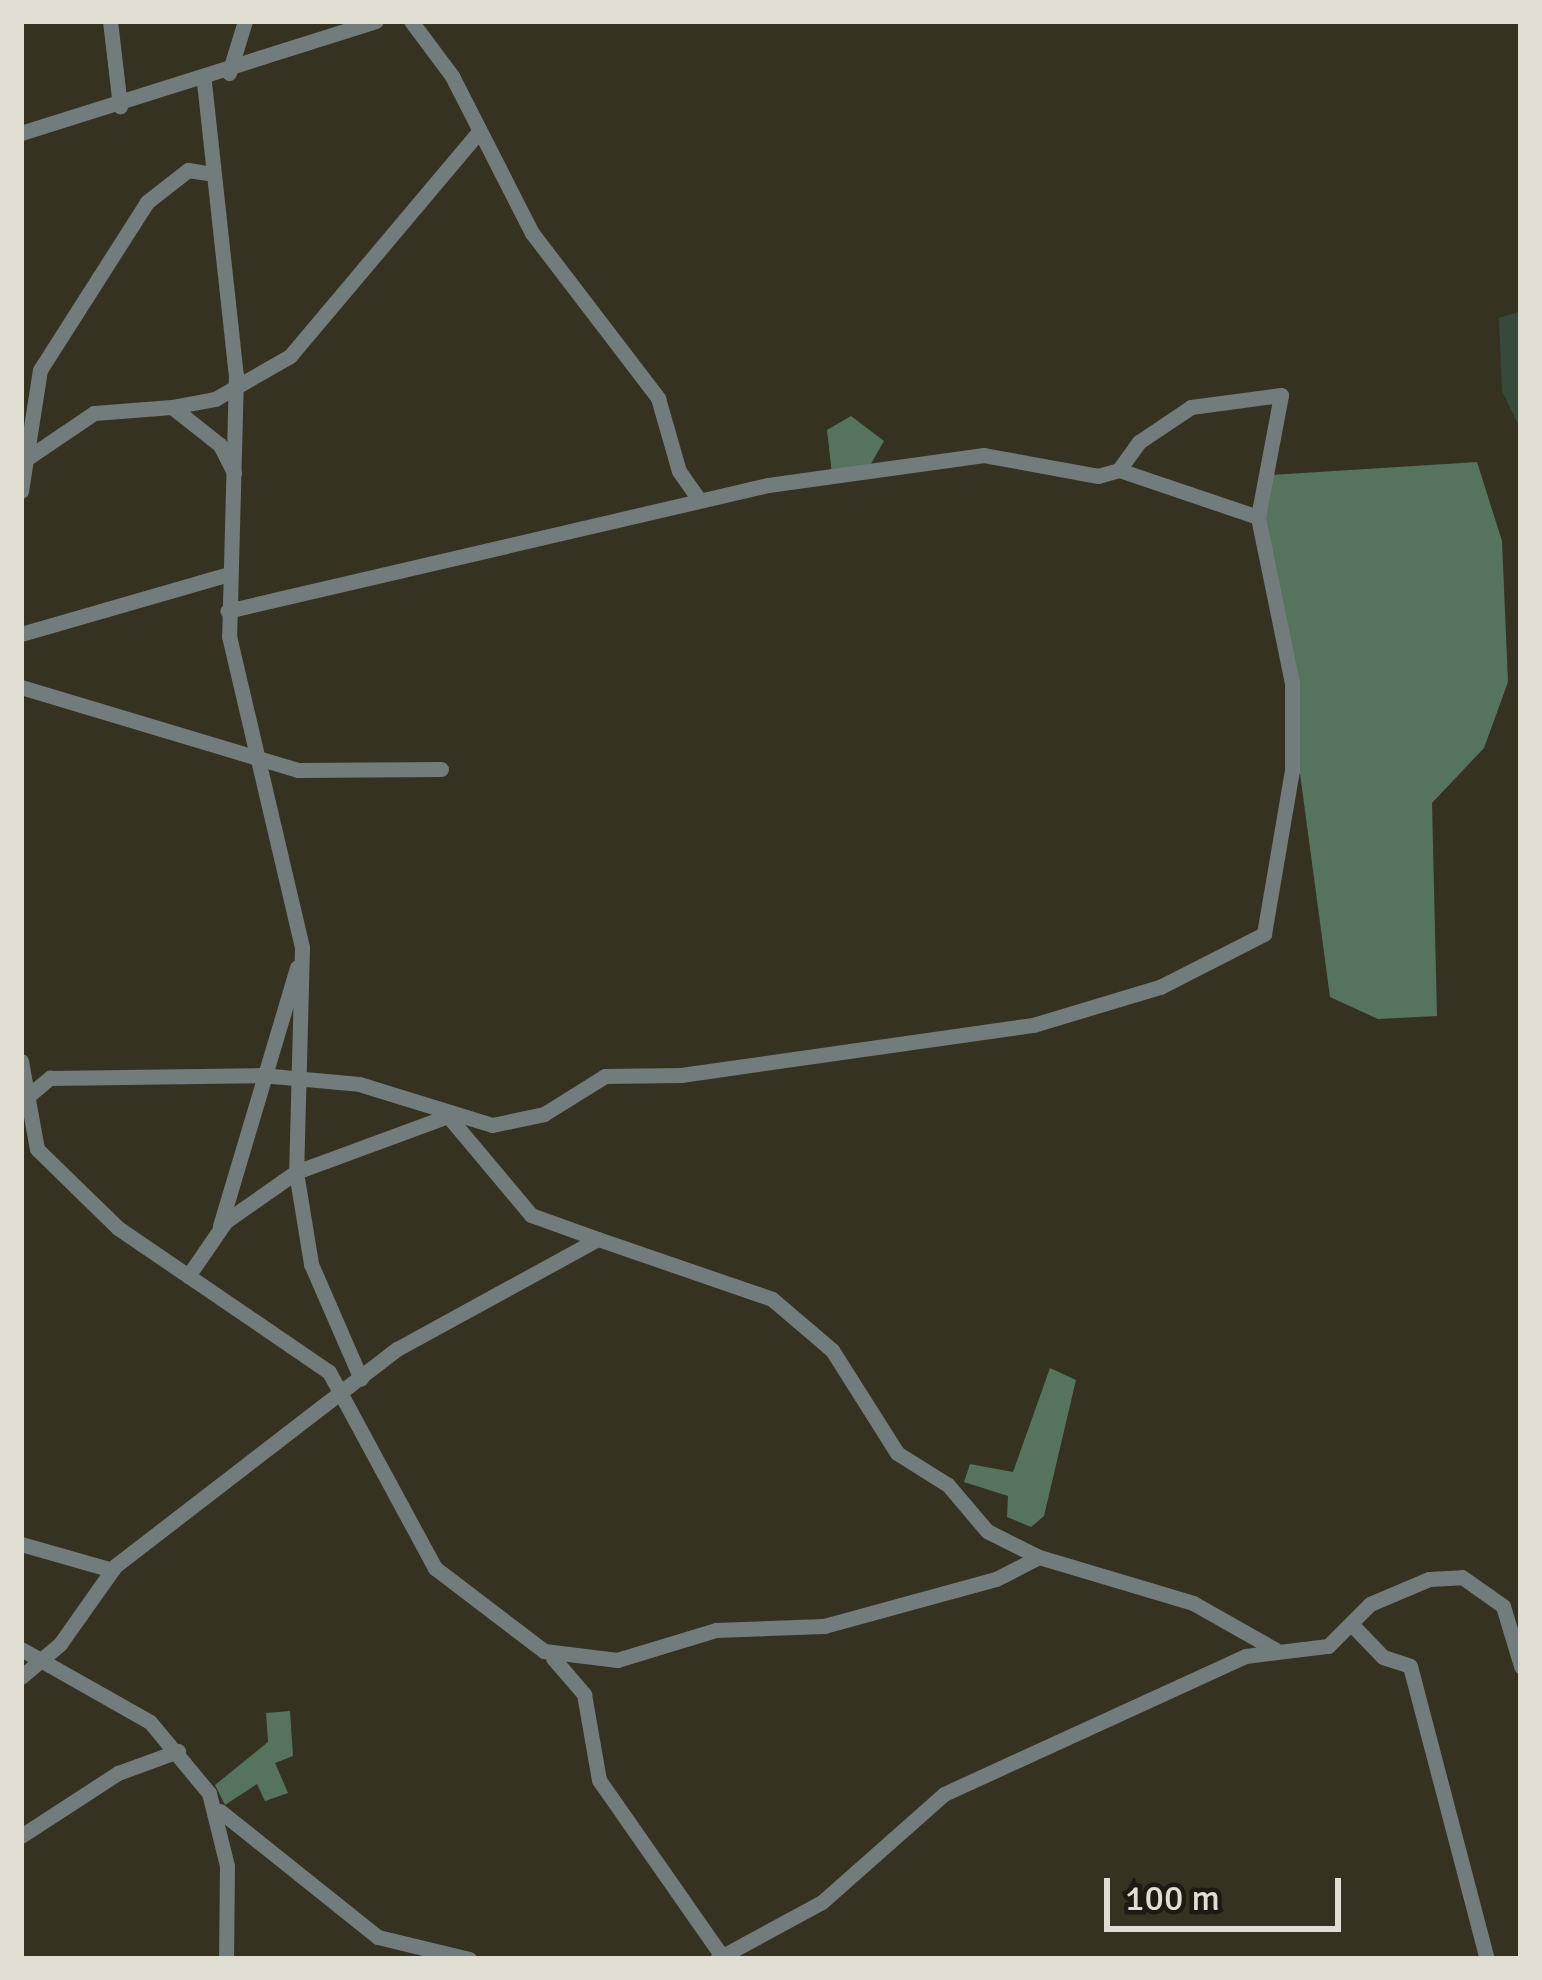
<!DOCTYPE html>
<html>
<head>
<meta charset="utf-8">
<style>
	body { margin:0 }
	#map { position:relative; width:1542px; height:1980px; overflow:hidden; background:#363221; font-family:Signika,sans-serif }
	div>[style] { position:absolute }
	.green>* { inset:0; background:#364a3b }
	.forest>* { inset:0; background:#56735e }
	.minor>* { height:15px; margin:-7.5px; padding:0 7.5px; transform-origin:7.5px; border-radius:7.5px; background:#727c7c }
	span { translate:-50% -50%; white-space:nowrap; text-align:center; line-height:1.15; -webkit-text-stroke:10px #1c1a12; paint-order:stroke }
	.frame { position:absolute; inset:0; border:24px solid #e0ded3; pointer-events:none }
	.scale { position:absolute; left:1104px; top:1878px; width:237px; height:54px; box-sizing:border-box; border:6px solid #e0ded3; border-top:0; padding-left:15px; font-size:36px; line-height:42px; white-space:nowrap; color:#e0ded3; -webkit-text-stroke:9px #1c1a12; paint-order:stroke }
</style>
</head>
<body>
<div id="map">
	<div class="green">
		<div style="clip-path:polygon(1521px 311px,1521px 430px,1502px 391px,1499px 318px)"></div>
	</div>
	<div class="forest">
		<div style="clip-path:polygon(851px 416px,884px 441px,868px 469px,833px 483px,827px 430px)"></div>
		<div style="clip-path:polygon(1477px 462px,1502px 541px,1508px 682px,1484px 748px,1432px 803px,1437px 1016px,1378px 1019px,1330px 997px,1265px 513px,1271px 475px)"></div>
		<div style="clip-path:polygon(1050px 1368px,1076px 1380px,1044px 1516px,1031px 1527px,1007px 1517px,1008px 1496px,964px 1482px,970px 1464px,1013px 1472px)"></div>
		<div style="clip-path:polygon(290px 1711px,293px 1756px,275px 1763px,288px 1793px,265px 1801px,257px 1784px,225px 1805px,215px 1785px,268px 1742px,266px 1713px)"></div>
	</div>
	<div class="minor">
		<div style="left:110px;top:21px;width:86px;rotate:83.3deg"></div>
		<div style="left:411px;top:21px;width:69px;rotate:53.3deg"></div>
		<div style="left:452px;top:76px;width:176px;rotate:63deg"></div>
		<div style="left:532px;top:233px;width:208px;rotate:52.6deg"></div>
		<div style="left:658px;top:398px;width:76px;rotate:74deg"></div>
		<div style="left:679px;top:471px;width:33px;rotate:55deg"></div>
		<div style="left:229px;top:73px;width:54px;rotate:-72.9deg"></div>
		<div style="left:204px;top:82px;width:295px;rotate:83.8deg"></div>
		<div style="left:236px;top:375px;width:261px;rotate:91.5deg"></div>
		<div style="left:229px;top:636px;width:320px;rotate:76.8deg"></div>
		<div style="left:302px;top:948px;width:224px;rotate:91.5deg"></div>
		<div style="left:296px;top:1172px;width:93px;rotate:80.7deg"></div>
		<div style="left:311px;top:1264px;width:125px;rotate:66.5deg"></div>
		<div style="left:21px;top:133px;width:372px;rotate:-17.5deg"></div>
		<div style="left:172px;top:407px;width:44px;rotate:-10.5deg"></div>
		<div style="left:215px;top:399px;width:86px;rotate:-29.8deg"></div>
		<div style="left:290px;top:356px;width:289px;rotate:-49.9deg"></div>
		<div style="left:26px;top:459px;width:82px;rotate:-34.1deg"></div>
		<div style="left:94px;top:413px;width:78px;rotate:-4.4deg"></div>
		<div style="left:172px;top:407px;width:61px;rotate:38.4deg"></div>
		<div style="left:220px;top:445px;width:31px;rotate:63deg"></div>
		<div style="left:1119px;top:470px;width:147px;rotate:18.7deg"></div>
		<div style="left:21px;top:491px;width:122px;rotate:-81.1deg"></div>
		<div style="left:40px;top:370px;width:199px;rotate:-57.5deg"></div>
		<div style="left:147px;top:202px;width:52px;rotate:-38deg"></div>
		<div style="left:188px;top:170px;width:20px;rotate:9deg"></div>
		<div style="left:21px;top:634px;width:212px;rotate:-16.1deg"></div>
		<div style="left:21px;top:687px;width:289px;rotate:16.7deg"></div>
		<div style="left:298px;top:770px;width:143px;rotate:-0.4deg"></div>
		<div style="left:21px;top:1061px;width:89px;rotate:79.7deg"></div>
		<div style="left:37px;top:1149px;width:113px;rotate:44.3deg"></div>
		<div style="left:118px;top:1228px;width:255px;rotate:34.3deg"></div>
		<div style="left:329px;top:1372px;width:223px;rotate:61.6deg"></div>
		<div style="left:435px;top:1568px;width:137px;rotate:37.3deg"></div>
		<div style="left:544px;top:1651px;width:74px;rotate:7deg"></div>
		<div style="left:617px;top:1660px;width:103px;rotate:-16.9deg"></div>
		<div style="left:716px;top:1630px;width:108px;rotate:-2.1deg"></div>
		<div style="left:824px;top:1626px;width:178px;rotate:-15.3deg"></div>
		<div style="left:996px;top:1579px;width:48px;rotate:-27.1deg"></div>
		<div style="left:1039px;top:1557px;width:161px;rotate:16.6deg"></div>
		<div style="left:1193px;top:1603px;width:95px;rotate:29.5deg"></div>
		<div style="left:21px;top:1102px;width:38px;rotate:-40deg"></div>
		<div style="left:50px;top:1078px;width:211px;rotate:-0.8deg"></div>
		<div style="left:261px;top:1075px;width:98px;rotate:5.2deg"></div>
		<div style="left:359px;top:1084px;width:139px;rotate:17.1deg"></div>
		<div style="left:492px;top:1125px;width:53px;rotate:-11.9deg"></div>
		<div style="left:544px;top:1114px;width:72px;rotate:-31.9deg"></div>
		<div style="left:605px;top:1076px;width:76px;rotate:-0.8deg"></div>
		<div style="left:681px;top:1075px;width:356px;rotate:-8.1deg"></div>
		<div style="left:1033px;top:1025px;width:133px;rotate:-16.7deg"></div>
		<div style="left:1160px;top:987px;width:117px;rotate:-27deg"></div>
		<div style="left:1264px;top:934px;width:165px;rotate:-80.3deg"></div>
		<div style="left:1292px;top:771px;width:88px;rotate:-90deg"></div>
		<div style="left:1292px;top:683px;width:169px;rotate:-101.6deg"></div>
		<div style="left:1258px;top:517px;width:124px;rotate:-79.3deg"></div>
		<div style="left:1281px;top:395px;width:91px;rotate:172.4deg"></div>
		<div style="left:1191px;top:407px;width:63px;rotate:146.1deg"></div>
		<div style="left:1139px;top:442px;width:34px;rotate:126deg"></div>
		<div style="left:1119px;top:470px;width:22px;rotate:164deg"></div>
		<div style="left:1098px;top:476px;width:116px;rotate:-169.6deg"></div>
		<div style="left:984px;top:455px;width:218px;rotate:172.1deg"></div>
		<div style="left:768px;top:485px;width:555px;rotate:166.89deg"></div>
		<div style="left:220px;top:1226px;width:270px;rotate:-73.4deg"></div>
		<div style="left:188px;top:1276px;width:67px;rotate:-55.4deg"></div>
		<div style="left:226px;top:1221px;width:85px;rotate:-35deg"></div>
		<div style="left:296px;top:1172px;width:162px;rotate:-20.2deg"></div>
		<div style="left:448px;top:1116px;width:129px;rotate:50deg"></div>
		<div style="left:531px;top:1215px;width:68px;rotate:19.8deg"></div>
		<div style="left:21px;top:1544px;width:95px;rotate:15.9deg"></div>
		<div style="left:1355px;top:1628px;width:40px;rotate:46deg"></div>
		<div style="left:1383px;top:1657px;width:28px;rotate:18deg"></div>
		<div style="left:1410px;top:1666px;width:303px;rotate:75.3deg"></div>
		<div style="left:21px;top:1649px;width:148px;rotate:29.5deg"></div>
		<div style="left:150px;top:1722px;width:92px;rotate:50.3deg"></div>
		<div style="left:209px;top:1793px;width:75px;rotate:76.1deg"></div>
		<div style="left:227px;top:1866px;width:93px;rotate:90.6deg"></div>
		<div style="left:553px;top:1658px;width:48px;rotate:49.3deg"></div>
		<div style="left:584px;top:1694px;width:87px;rotate:80.1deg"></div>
		<div style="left:599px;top:1780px;width:215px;rotate:55.1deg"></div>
		<div style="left:21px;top:1677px;width:51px;rotate:-40.2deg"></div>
		<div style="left:60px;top:1644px;width:95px;rotate:-54.8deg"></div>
		<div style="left:115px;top:1566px;width:356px;rotate:-37.6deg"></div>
		<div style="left:397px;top:1349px;width:229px;rotate:-28.7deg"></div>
		<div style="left:598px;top:1239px;width:184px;rotate:19deg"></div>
		<div style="left:772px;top:1299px;width:79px;rotate:40.4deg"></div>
		<div style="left:832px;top:1350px;width:122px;rotate:57.7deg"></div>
		<div style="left:897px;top:1453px;width:60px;rotate:32.1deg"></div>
		<div style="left:948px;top:1485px;width:60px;rotate:49.7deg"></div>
		<div style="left:987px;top:1531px;width:58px;rotate:26.6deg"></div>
		<div style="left:220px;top:1811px;width:202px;rotate:38.6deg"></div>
		<div style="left:378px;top:1937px;width:94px;rotate:13.6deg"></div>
		<div style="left:21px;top:1836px;width:116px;rotate:-33deg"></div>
		<div style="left:118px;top:1773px;width:64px;rotate:-20.1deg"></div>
		<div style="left:717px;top:1959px;width:119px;rotate:-28.5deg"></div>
		<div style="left:822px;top:1902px;width:163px;rotate:-41.5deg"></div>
		<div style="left:944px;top:1794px;width:331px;rotate:-24.6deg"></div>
		<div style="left:1245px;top:1656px;width:84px;rotate:-6.9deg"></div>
		<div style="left:1328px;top:1646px;width:59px;rotate:-45deg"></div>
		<div style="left:1370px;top:1604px;width:64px;rotate:-23deg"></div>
		<div style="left:1429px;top:1579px;width:33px;rotate:-3deg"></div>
		<div style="left:1462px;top:1577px;width:50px;rotate:35.3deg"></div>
		<div style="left:1503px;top:1606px;width:63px;rotate:73.3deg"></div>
	</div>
	<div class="frame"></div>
	<div class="scale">100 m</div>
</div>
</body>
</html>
